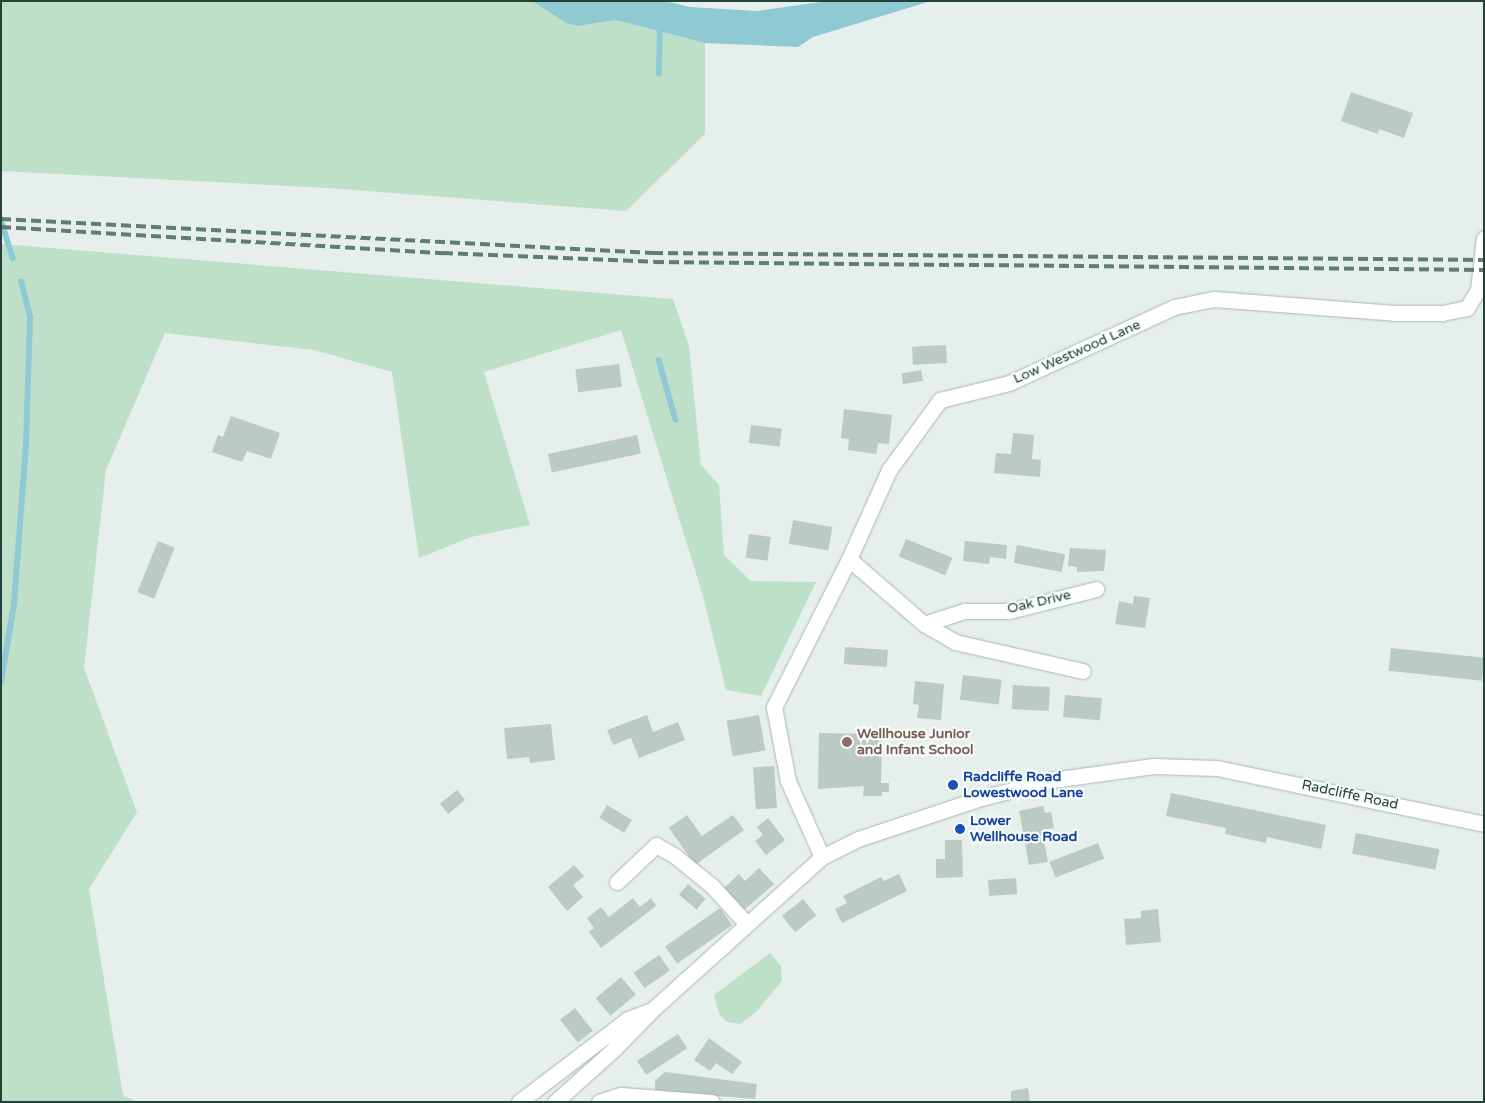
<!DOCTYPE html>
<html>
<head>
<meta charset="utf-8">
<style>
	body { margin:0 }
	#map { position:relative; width:1485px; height:1103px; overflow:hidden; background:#e6efeb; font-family:"Varela Round",sans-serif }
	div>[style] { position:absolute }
	.green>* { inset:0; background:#bfe0c8 }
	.water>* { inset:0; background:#8ec9d4 }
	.stream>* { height:5.5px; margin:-2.75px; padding:0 2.75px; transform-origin:2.75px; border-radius:2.75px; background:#8ec9d4 }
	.building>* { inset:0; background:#bbcac4; transform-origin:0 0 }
	.roads { filter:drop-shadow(0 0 1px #a8b8b2) drop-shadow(0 0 1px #a8b8b2) }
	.street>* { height:15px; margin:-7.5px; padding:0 7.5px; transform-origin:7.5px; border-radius:7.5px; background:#fff }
	.secondary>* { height:15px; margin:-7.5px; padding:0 7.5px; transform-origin:7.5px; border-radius:7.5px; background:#fff }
	.rail>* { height:4px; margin-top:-2px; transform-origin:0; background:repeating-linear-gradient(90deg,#5f7d75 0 10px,transparent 0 15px) }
	.dots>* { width:14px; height:14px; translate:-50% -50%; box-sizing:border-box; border:2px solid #f7fbf9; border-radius:50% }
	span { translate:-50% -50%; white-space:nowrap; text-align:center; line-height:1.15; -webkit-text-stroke:4.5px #f7fbf9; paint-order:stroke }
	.street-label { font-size:14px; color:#24423a }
	.education-label { font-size:14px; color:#785e54; font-weight:700 }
	.left { translate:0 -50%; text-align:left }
	.transit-label { font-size:14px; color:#164399; font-weight:700 }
	.frame { position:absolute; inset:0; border:2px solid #24423a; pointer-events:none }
</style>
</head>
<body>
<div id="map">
	<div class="green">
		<div style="clip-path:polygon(1px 1px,532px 1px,566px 23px,578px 26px,616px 20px,705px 43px,705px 134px,626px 211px,328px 188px,1px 171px)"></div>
		<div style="clip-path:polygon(1px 244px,673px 299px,689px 346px,701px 465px,719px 485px,724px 555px,751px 581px,816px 582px,761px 696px,726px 690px,703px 596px,621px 330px,484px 372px,530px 525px,471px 537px,419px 558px,392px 372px,314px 350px,165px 333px,106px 470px,84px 668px,137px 812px,89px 889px,123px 1095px,138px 1102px,1px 1102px)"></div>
		<div style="clip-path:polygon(770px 953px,781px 966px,782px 981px,756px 1012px,740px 1024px,727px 1022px,719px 1014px,714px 995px)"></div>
	</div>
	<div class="water">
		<div style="clip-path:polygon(532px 1px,665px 1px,690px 7px,757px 11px,828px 1px,931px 1px,813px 37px,798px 47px,705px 43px,616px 20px,578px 26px,566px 23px)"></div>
	</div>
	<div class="stream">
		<div style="left:659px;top:74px;width:50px;rotate:-88.9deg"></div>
		<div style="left:1px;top:219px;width:41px;rotate:72.9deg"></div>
		<div style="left:659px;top:360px;width:62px;rotate:74.2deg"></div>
		<div style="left:1px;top:682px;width:79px;rotate:-80.5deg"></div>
		<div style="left:14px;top:604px;width:159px;rotate:-85.7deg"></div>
		<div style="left:26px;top:445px;width:128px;rotate:-88.2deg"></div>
		<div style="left:30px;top:317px;width:36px;rotate:-104deg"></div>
	</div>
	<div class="building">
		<div style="clip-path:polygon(1351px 92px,1413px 113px,1404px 138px,1379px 129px,1378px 134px,1341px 121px)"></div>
		<div style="left:946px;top:345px;width:18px;height:34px;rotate:87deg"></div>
		<div style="left:619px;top:364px;width:23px;height:44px;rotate:83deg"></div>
		<div style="left:921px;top:370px;width:11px;height:20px;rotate:80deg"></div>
		<div style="clip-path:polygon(844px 409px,892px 415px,889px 444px,878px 443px,876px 454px,848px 450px,849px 439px,841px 438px)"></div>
		<div style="clip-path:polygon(231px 416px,280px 433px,271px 459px,247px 451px,242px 462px,212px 452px,218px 435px,223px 437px)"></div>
		<div style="left:751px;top:425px;width:31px;height:18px;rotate:7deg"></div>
		<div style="clip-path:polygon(1013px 433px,1034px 435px,1032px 459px,1041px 460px,1040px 477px,994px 473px,996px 453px,1011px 454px)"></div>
		<div style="left:637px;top:435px;width:19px;height:91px;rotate:78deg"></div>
		<div style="left:793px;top:520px;width:40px;height:24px;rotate:10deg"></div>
		<div style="left:749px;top:534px;width:22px;height:24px;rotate:8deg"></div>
		<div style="left:906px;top:539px;width:50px;height:19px;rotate:22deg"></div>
		<div style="left:158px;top:541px;width:18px;height:55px;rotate:22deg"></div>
		<div style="clip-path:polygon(965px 541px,1007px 545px,1006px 559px,990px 557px,989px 564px,963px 561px)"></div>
		<div style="left:1017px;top:545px;width:49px;height:18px;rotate:11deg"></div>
		<div style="clip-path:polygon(1070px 548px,1106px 550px,1104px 571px,1077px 572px,1077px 567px,1068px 566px)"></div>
		<div style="clip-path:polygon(1134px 596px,1150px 598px,1145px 628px,1115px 624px,1119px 601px,1133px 604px)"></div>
		<div style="left:845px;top:647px;width:43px;height:17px;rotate:4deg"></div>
		<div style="left:1391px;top:648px;width:94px;height:23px;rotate:6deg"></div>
		<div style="left:963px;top:675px;width:39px;height:25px;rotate:7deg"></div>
		<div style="clip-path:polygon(915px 681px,944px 684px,941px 720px,917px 718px,919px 705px,913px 704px)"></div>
		<div style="left:1013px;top:685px;width:37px;height:24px;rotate:3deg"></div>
		<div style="left:1065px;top:695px;width:37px;height:22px;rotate:5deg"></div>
		<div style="clip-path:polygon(647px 715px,653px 732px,678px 722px,685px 740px,639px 758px,631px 738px,613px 745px,607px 730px)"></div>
		<div style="left:759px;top:715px;width:36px;height:33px;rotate:80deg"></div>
		<div style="clip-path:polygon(551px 724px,555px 760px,530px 763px,529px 757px,507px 759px,504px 728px)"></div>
		<div style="clip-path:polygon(819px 733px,882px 734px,881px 783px,889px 783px,889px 792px,882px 792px,882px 796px,863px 796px,864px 786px,818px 789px)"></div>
		<div style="left:774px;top:766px;width:42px;height:21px;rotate:86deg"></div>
		<div style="left:457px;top:790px;width:13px;height:22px;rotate:51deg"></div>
		<div style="clip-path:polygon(1171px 793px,1326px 825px,1321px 849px,1267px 837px,1266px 843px,1225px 834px,1226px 828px,1166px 816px)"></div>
		<div style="left:607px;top:805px;width:29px;height:15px;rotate:31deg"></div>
		<div style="clip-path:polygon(1043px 806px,1045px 813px,1051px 812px,1054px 828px,1042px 830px,1048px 862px,1029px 865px,1019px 811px)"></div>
		<div style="clip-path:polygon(687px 815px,702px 836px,733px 815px,744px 830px,695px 865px,669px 828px)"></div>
		<div style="clip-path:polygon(768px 818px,785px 840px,766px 855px,755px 841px,763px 835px,757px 827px)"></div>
		<div style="left:1356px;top:833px;width:85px;height:21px;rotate:11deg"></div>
		<div style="clip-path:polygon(945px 840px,962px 840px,963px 877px,936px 878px,936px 859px,945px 859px)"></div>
		<div style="left:1098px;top:843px;width:17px;height:52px;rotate:69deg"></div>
		<div style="clip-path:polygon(574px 865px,584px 876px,573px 885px,583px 897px,567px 911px,548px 887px)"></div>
		<div style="clip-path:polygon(759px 868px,774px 884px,744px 910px,724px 888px,739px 874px,745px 881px)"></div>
		<div style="clip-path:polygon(899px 874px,907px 891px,842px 923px,835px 909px,847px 903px,843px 896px,881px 877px,884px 881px)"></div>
		<div style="left:1016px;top:878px;width:16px;height:28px;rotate:86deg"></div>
		<div style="left:688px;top:884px;width:23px;height:14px;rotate:40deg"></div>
		<div style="clip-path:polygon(633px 898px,640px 907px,651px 898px,656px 906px,601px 948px,589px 932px,594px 928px,587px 918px,601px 907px,609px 917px)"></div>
		<div style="left:803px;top:899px;width:21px;height:27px;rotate:51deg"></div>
		<div style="left:720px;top:908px;width:21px;height:67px;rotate:55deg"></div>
		<div style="clip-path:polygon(1158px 909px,1161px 942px,1126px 945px,1124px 919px,1141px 918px,1141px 911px)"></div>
		<div style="left:659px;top:955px;width:19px;height:31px;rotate:55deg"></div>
		<div style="left:621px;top:977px;width:23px;height:33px;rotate:50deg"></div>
		<div style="left:575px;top:1008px;width:29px;height:19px;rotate:52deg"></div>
		<div style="left:678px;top:1034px;width:17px;height:49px;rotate:57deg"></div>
		<div style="clip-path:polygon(709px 1038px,742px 1062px,732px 1074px,716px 1063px,710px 1071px,694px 1060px)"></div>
		<div style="clip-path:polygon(665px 1072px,757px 1084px,755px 1099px,655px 1091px,655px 1081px)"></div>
		<div style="clip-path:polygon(1028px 1088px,1030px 1102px,1011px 1102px,1011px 1091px)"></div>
	</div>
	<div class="roads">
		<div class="street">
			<div style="left:849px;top:559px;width:99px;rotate:40.9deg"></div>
			<div style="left:924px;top:624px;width:42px;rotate:-18deg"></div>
			<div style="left:964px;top:611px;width:45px"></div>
			<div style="left:1009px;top:611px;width:90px;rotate:-14.2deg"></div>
			<div style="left:924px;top:624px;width:36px;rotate:30deg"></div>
			<div style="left:955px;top:642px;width:131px;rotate:12.8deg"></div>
			<div style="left:822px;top:857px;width:83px;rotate:-114.1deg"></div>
			<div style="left:788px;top:781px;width:75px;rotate:-100.7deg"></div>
			<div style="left:774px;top:707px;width:166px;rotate:-63.1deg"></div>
			<div style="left:849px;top:559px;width:98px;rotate:-65.8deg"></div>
			<div style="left:889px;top:470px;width:87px;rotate:-53.9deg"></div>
			<div style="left:940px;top:400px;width:71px;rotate:-13.8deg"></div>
			<div style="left:1009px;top:383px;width:182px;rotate:-24.7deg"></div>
			<div style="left:1174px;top:307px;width:41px;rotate:-11.3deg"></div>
			<div style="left:1214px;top:299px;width:181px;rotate:4.4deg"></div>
			<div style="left:1394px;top:313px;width:48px"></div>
			<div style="left:1442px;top:313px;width:25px;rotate:-11deg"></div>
			<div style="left:1467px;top:308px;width:21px;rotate:-59deg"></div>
			<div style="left:1478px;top:290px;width:52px;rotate:-83.4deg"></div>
			<div style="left:617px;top:882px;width:54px;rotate:-43.5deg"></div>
			<div style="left:656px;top:845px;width:22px;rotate:30deg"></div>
			<div style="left:675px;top:856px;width:48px;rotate:39deg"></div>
			<div style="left:712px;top:886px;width:50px;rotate:47.4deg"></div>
			<div style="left:555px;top:1102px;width:78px;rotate:-41.9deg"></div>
			<div style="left:613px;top:1050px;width:56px;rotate:-45.7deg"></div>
			<div style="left:599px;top:1102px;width:23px;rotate:-18deg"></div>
			<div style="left:621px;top:1095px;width:91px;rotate:4.4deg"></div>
		</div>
		<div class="secondary">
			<div style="left:519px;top:1102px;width:137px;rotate:-37.3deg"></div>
			<div style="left:628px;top:1019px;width:26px;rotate:-21deg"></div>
			<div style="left:652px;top:1010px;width:229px;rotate:-42deg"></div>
			<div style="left:822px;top:857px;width:40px;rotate:-26.6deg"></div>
			<div style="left:858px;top:839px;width:130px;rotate:-18.4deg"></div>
			<div style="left:981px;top:798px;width:73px;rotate:-14.2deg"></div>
			<div style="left:1052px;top:780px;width:102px;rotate:-7.9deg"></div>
			<div style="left:1153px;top:766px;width:64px;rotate:1.8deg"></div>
			<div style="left:1217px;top:768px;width:273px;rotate:11.8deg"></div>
		</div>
	</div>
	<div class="rail">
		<div style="left:1px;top:219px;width:653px;rotate:2.99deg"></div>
		<div style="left:653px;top:253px;width:831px;rotate:0.48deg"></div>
		<div style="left:1px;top:227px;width:443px;rotate:3.4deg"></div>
		<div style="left:443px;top:253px;width:211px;rotate:2.4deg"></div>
		<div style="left:654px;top:262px;width:830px;rotate:0.55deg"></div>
	</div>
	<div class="dots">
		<div style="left:847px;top:742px;background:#8d6e63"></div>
		<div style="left:953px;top:785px;background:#1a4fb4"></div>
		<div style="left:960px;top:829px;background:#1a4fb4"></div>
	</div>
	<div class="street-label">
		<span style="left:1077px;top:352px;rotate:-24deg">Low Westwood Lane</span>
		<span style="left:1039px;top:602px;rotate:-13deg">Oak Drive</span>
		<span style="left:1350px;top:795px;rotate:12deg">Radcliffe Road</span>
	</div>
	<div class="education-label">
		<span class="left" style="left:857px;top:742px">Wellhouse Junior<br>and Infant School</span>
	</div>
	<div class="transit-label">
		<span class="left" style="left:963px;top:785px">Radcliffe Road<br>Lowestwood Lane</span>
		<span class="left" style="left:970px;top:829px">Lower<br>Wellhouse Road</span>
	</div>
	<div class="frame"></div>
</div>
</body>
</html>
